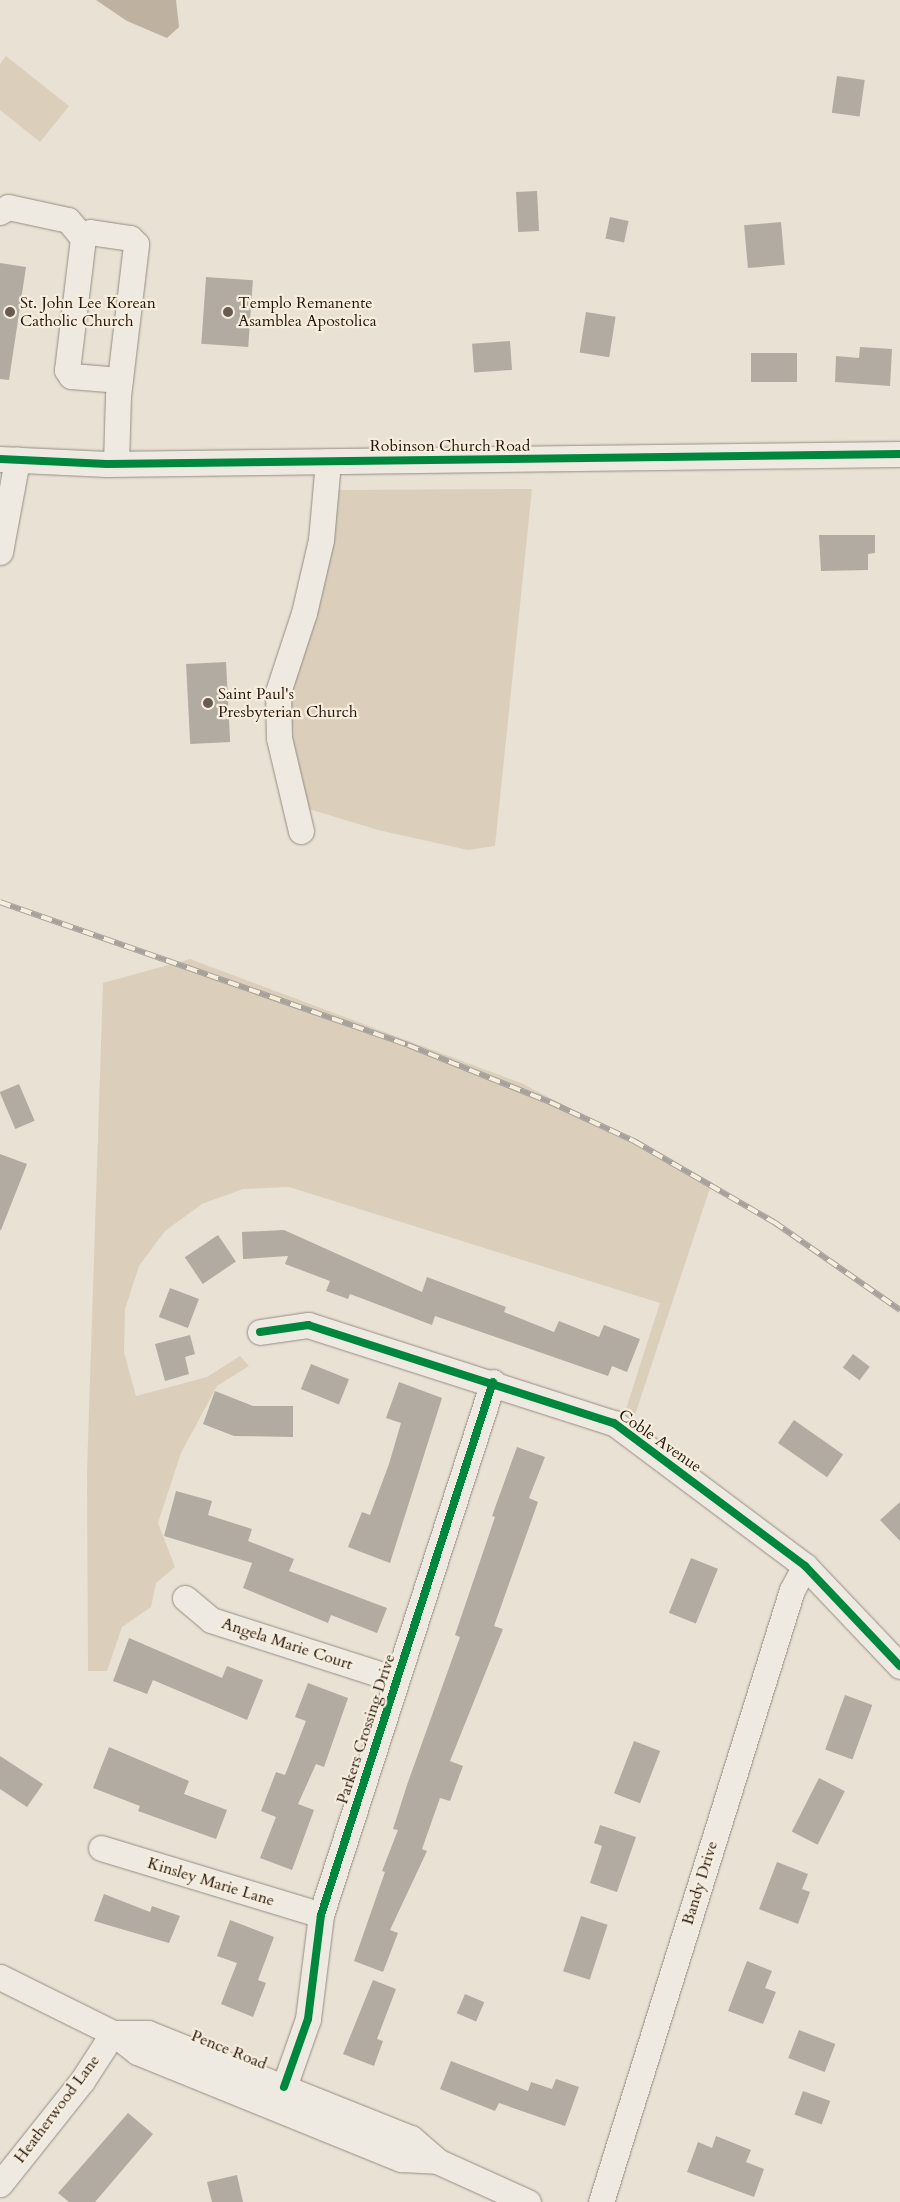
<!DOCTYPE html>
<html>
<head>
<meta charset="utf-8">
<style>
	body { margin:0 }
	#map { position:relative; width:900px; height:2202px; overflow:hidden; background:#e9e1d3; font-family:Cardo,serif }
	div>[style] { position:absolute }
	.green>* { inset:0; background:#dbcfbc }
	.water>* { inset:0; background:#beb19f }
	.building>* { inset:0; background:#b1aba2; transform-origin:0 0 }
	.roads { filter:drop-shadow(0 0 1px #948d84) drop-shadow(0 0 1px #948d84) }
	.minor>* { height:25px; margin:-12.5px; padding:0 12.5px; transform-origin:12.5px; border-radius:12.5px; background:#eeeae2 }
	.rail>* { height:5.5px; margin-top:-2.75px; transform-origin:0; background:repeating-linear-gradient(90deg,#f7eddd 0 11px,#a6a19b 0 22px); box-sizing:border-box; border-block:1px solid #a6a19b }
	.cycleway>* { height:8px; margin:-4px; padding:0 4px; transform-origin:4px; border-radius:4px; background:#00873e }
	.dots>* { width:14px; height:14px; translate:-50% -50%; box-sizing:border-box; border:2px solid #f7eddd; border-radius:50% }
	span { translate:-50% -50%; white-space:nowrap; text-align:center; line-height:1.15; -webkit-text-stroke:4.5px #f7eddd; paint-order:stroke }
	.poi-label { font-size:16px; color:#22150c }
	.left { translate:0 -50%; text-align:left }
	.street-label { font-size:16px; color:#22150c }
</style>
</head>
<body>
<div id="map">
	<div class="green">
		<div style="clip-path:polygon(6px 56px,69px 106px,40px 142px,0 110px,0 64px)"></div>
		<div style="clip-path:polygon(532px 489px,495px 846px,468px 850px,378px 830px,309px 809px,295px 769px,289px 682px,338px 490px)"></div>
		<div style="clip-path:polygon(190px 959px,521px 1083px,712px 1182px,635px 1415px,626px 1409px,660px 1303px,289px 1187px,243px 1189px,202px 1204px,165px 1231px,139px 1266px,125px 1309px,124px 1352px,136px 1396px,207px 1377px,240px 1356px,249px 1366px,217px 1386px,181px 1453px,158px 1523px,175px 1567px,156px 1583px,151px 1607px,122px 1627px,107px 1671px,88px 1671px,87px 1472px,103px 983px)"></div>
	</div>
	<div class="water">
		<div style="clip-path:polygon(96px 0,176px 0,179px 27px,167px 38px,127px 21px)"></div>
	</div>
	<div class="building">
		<div style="left:837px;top:76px;width:28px;height:37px;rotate:8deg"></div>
		<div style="left:537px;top:191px;width:40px;height:21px;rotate:87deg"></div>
		<div style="left:610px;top:217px;width:19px;height:22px;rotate:12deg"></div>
		<div style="left:781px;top:222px;width:43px;height:37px;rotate:85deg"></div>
		<div style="clip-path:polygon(0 263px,26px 267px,9px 380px,0 379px)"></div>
		<div style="left:206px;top:277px;width:47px;height:67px;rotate:4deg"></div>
		<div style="left:586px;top:312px;width:30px;height:41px;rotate:9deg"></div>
		<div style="left:510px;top:341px;width:29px;height:38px;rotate:86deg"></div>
		<div style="clip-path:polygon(860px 347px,892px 349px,890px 386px,835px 382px,836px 356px,859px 358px)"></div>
		<div style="left:751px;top:353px;width:46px;height:29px"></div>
		<div style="clip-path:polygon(819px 535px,875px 535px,875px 553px,868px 554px,868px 570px,821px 571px)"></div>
		<div style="left:226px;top:662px;width:80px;height:40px;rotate:87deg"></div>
		<div style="left:19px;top:1084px;width:40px;height:21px;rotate:67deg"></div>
		<div style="clip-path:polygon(0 1154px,27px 1164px,1px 1230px,0 1230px)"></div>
		<div style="clip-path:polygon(284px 1230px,422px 1292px,427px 1277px,506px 1307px,504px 1312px,554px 1332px,559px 1321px,599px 1337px,604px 1325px,640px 1339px,627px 1372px,612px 1366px,608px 1376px,435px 1316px,432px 1325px,350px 1294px,348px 1299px,326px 1291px,330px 1281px,285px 1264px,288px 1256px,243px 1259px,242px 1232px)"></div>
		<div style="left:218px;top:1235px;width:32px;height:40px;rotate:56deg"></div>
		<div style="left:170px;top:1288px;width:31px;height:31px;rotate:21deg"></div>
		<div style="clip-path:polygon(190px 1335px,195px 1354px,185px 1357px,189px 1374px,165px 1381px,155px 1344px)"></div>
		<div style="left:853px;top:1354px;width:21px;height:17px;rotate:37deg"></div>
		<div style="left:311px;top:1364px;width:41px;height:27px;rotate:22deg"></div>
		<div style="clip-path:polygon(399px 1382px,442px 1398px,390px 1563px,348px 1547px,362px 1512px,370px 1515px,389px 1464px,401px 1423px,386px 1418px)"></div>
		<div style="clip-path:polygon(215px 1391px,253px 1406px,293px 1406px,293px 1437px,234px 1436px,203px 1424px)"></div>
		<div style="left:794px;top:1420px;width:60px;height:28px;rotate:35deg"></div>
		<div style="clip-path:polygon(517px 1447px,545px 1457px,529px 1498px,538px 1502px,494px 1626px,503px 1629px,450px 1761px,463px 1766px,450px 1801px,440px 1798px,422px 1849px,427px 1851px,390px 1930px,398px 1933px,383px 1972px,354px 1961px,385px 1872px,382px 1871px,398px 1830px,393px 1829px,407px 1785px,460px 1637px,455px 1635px,495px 1517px,492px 1516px)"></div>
		<div style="clip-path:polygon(176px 1491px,212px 1501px,208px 1515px,252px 1529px,248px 1541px,294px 1559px,289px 1571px,387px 1608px,377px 1633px,331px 1615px,328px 1623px,243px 1588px,252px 1563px,164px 1536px)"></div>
		<div style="clip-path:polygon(900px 1502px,900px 1541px,880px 1520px)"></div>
		<div style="left:691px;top:1558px;width:29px;height:59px;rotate:22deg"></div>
		<div style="clip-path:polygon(129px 1638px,222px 1678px,227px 1666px,263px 1680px,247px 1720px,153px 1680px,147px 1694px,113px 1681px)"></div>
		<div style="clip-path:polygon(308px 1683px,348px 1698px,324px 1767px,316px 1764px,298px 1804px,314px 1810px,292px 1870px,260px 1858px,276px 1817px,261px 1811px,276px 1772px,285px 1775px,306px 1721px,295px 1717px)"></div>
		<div style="left:845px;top:1695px;width:29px;height:58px;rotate:20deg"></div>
		<div style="left:634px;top:1741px;width:28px;height:56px;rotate:21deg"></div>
		<div style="clip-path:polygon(109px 1747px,189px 1781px,184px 1794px,227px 1810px,216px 1839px,138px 1811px,140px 1806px,93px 1788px)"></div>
		<div style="clip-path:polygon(0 1756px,43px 1784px,27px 1807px,0 1789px)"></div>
		<div style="left:819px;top:1778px;width:29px;height:60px;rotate:27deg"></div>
		<div style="clip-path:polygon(600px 1825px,636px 1837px,617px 1892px,590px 1883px,602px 1846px,594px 1843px)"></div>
		<div style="clip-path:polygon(777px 1862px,808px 1874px,802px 1889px,810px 1892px,798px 1924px,759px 1909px)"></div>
		<div style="clip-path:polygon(104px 1894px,150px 1912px,152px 1906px,180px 1916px,169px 1943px,94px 1921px)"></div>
		<div style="left:581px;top:1916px;width:28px;height:58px;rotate:18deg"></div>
		<div style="clip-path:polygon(230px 1920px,274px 1937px,258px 1980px,266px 1983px,253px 2017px,221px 2004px,237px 1963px,217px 1956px)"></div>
		<div style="clip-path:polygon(747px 1961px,772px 1971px,765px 1988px,776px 1992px,763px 2024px,728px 2011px)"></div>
		<div style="clip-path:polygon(373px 1980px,396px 1989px,377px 2039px,383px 2041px,374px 2066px,343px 2054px)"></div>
		<div style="left:465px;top:1994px;width:21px;height:21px;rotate:23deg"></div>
		<div style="left:799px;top:2030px;width:39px;height:30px;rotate:21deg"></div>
		<div style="clip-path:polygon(451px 2061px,528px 2091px,531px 2082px,552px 2089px,556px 2079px,579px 2087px,565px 2126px,499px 2103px,495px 2111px,440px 2089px)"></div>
		<div style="left:803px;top:2091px;width:29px;height:25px;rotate:20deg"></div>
		<div style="clip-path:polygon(128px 2113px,153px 2134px,95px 2202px,69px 2202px,58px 2193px)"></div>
		<div style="clip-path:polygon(716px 2136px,751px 2150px,746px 2162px,764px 2169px,754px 2197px,687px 2172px,698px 2142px,712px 2148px)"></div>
		<div style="clip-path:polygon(237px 2175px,243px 2202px,212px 2202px,207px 2182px)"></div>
	</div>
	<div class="roads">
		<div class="minor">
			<div style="left:0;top:212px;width:9px;rotate:-32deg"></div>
			<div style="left:8px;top:207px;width:61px;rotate:12.2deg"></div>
			<div style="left:68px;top:220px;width:23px;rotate:50deg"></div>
			<div style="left:0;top:459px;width:107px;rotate:2.7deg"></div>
			<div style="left:107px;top:464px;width:793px;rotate:-0.72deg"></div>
			<div style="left:116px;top:463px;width:67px;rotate:-88.3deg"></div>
			<div style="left:118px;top:396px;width:153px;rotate:-83.2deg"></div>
			<div style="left:136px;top:244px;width:8px;rotate:-135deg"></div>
			<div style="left:130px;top:238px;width:40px;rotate:-171.5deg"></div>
			<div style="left:90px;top:232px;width:9px;rotate:139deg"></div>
			<div style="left:83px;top:238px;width:133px;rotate:96.9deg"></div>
			<div style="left:67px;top:370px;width:7px;rotate:56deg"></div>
			<div style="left:71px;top:376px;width:49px;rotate:4.7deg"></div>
			<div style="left:0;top:552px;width:94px;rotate:-79.5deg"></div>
			<div style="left:301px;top:831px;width:96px;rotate:-103.3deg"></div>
			<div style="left:279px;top:738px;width:46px;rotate:-91.2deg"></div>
			<div style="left:278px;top:692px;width:83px;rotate:-71.8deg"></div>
			<div style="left:304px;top:613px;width:75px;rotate:-76.9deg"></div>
			<div style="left:321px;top:540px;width:79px;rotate:-84.9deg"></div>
			<div style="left:260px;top:1332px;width:49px;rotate:-8.3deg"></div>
			<div style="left:308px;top:1325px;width:321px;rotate:17.8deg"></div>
			<div style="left:614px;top:1423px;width:239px;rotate:36.8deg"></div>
			<div style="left:805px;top:1566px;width:138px;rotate:46.5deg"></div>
			<div style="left:185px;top:1598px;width:34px;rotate:40deg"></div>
			<div style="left:211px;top:1620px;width:193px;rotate:17.8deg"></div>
			<div style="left:101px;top:1848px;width:230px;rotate:16.9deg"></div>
			<div style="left:0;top:1977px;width:126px;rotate:26.4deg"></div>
			<div style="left:113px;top:2033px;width:31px;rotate:38deg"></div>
			<div style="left:137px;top:2052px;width:285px;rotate:22.1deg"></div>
			<div style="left:401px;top:2159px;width:36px;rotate:3deg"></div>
			<div style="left:113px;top:2033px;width:35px"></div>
			<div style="left:148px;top:2033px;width:283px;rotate:21.8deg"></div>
			<div style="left:411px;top:2138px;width:35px;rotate:41deg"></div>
			<div style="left:437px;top:2161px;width:100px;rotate:24.3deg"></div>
			<div style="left:284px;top:2087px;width:72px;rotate:-70.6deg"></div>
			<div style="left:308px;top:2019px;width:105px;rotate:-82.9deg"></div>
			<div style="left:321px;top:1915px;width:560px;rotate:-72.12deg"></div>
			<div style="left:0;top:2184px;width:132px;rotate:-51.5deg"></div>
			<div style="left:82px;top:2081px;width:57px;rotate:-57.1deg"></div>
			<div style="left:601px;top:2202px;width:641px;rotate:-72.67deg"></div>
			<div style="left:792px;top:1590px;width:27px;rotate:-62deg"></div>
		</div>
	</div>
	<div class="rail">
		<div style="left:0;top:902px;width:432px;rotate:19.3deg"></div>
		<div style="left:408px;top:1045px;width:153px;rotate:21.9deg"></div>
		<div style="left:550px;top:1102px;width:93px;rotate:24.9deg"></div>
		<div style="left:634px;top:1141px;width:162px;rotate:30.1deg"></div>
		<div style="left:774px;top:1222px;width:154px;rotate:34.9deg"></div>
	</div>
	<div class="cycleway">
		<div style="left:0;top:459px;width:107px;rotate:2.7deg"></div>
		<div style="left:107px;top:464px;width:793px;rotate:-0.72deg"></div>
		<div style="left:260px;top:1332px;width:49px;rotate:-8.3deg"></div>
		<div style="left:308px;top:1325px;width:321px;rotate:17.8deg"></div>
		<div style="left:614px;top:1423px;width:239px;rotate:36.8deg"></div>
		<div style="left:805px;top:1566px;width:138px;rotate:46.5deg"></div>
		<div style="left:284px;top:2087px;width:72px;rotate:-70.6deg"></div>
		<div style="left:308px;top:2019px;width:105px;rotate:-82.9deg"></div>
		<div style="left:321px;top:1915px;width:560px;rotate:-72.12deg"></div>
	</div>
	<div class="dots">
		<div style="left:10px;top:312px;background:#685c52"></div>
		<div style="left:228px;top:312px;background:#685c52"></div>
		<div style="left:208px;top:703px;background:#685c52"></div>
	</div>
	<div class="poi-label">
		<span class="left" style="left:20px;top:312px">St. John Lee Korean<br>Catholic Church</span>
		<span class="left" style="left:238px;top:312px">Templo Remanente<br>Asamblea Apostolica</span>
		<span class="left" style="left:218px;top:703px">Saint Paul's<br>Presbyterian Church</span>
	</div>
	<div class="street-label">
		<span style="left:450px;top:446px">Robinson Church Road</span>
		<span style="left:660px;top:1441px;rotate:35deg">Coble Avenue</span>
		<span style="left:287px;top:1644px;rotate:18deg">Angela Marie Court</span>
		<span style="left:366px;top:1729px;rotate:-72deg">Parkers Crossing Drive</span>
		<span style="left:211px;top:1882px;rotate:17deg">Kinsley Marie Lane</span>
		<span style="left:700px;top:1883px;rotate:-73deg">Bandy Drive</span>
		<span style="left:229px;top:2050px;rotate:22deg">Pence Road</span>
		<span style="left:57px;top:2109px;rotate:-53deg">Heatherwood Lane</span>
	</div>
</div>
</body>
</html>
